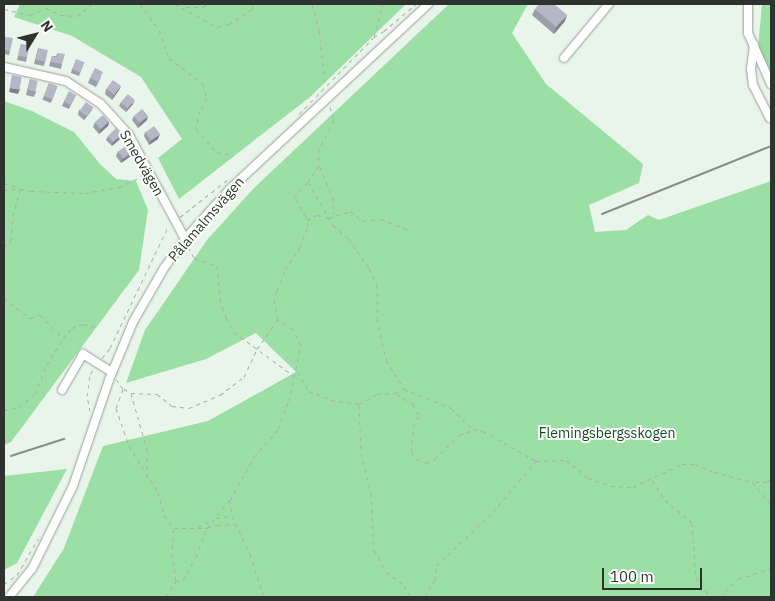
<!DOCTYPE html>
<html>
<head>
<meta charset="utf-8">
<style>
	body { margin:0 }
	#map { position:relative; width:775px; height:601px; overflow:hidden; background:#e9f4ea; font-family:"IBM Plex Sans",sans-serif }
	div>[style] { position:absolute }
	.green>* { inset:0; background:#9cdfa5 }
	.path>* { height:1px; margin-top:-0.5px; transform-origin:0; background:repeating-linear-gradient(90deg,#a9b2aa 0 4px,transparent 0 8px) }
	.roads { filter:drop-shadow(0 0 1px #96a097) drop-shadow(0 0 1px #96a097) }
	.minor>* { height:8px; margin:-4px; padding:0 4px; transform-origin:4px; border-radius:4px; background:#fff }
	.rail>* { height:2px; margin:-1px; padding:0 1px; transform-origin:1px; border-radius:1px; background:#878e87 }
	.wall>* { inset:0; background:#9c9ea9; transform-origin:0 0 }
	.shaded-wall>* { inset:0; background:#7f8189 }
	.building>* { inset:0; background:#b5b8c4; transform-origin:0 0 }
	span { translate:-50% -50%; white-space:nowrap; text-align:center; line-height:1.15; -webkit-text-stroke:4px #fbfffb; paint-order:stroke }
	.street-label { font-size:14px; color:#2f332f }
	.park-label { font-size:14px; color:#144921 }
	.frame { position:absolute; inset:0; border:5px solid #2f332f; pointer-events:none }
	.north { position:absolute; left:10px; top:10px; width:50px; height:50px; -webkit-text-stroke:4px #fbfffb; paint-order:stroke; rotate:54deg; font-size:14px; font-weight:700; line-height:20px; text-align:center; color:#2f332f }
	.north::after { content:''; display:block; margin:auto; width:18px; height:22px; background:#2f332f; clip-path:polygon(50% 0,100% 100%,50% 72%,0 100%) }
	.scale { position:absolute; left:602px; top:568px; width:100px; height:22px; box-sizing:border-box; border:2px solid #2f332f; border-top:0; padding-left:6px; font-size:15px; line-height:18px; white-space:nowrap; color:#2f332f; -webkit-text-stroke:4px #fbfffb; paint-order:stroke }
</style>
</head>
<body>
<div id="map">
	<div class="green">
		<div style="clip-path:polygon(20px 4px,406px 4px,310px 97px,179px 199px,158px 158px,182px 139px,141px 77px,72px 36px,14px 17px)"></div>
		<div style="clip-path:polygon(449px 4px,528px 4px,512px 33px,546px 84px,643px 164px,639px 183px,589px 205px,595px 232px,626px 230px,648px 215px,659px 220px,771px 181px,771px 597px,33px 597px,64px 548px,103px 446px,208px 421px,296px 372px,256px 333px,206px 359px,126px 383px,145px 330px,207px 240px,254px 188px)"></div>
		<div style="clip-path:polygon(762px 4px,771px 4px,771px 75px,758px 48px)"></div>
		<div style="clip-path:polygon(4px 101px,32px 111px,74px 132px,100px 164px,116px 179px,136px 181px,148px 210px,139px 270px,11px 442px,4px 445px)"></div>
		<div style="clip-path:polygon(67px 469px,17px 563px,4px 570px,4px 476px)"></div>
	</div>
	<div class="path">
		<div style="left:140px;top:4px;width:32px;rotate:54deg"></div>
		<div style="left:159px;top:30px;width:30px;rotate:70deg"></div>
		<div style="left:169px;top:58px;width:43px;rotate:37.4deg"></div>
		<div style="left:203px;top:84px;width:15px;rotate:74deg"></div>
		<div style="left:207px;top:98px;width:15px;rotate:118deg"></div>
		<div style="left:200px;top:111px;width:18px;rotate:103deg"></div>
		<div style="left:196px;top:129px;width:31px;rotate:48deg"></div>
		<div style="left:217px;top:152px;width:17px;rotate:13deg"></div>
		<div style="left:175px;top:4px;width:48px;rotate:28.7deg"></div>
		<div style="left:217px;top:27px;width:12px;rotate:-14deg"></div>
		<div style="left:229px;top:24px;width:15px;rotate:-32deg"></div>
		<div style="left:242px;top:16px;width:12px;rotate:-35deg"></div>
		<div style="left:252px;top:9px;width:5px;rotate:-68deg"></div>
		<div style="left:312px;top:4px;width:28px;rotate:75deg"></div>
		<div style="left:319px;top:31px;width:50px;rotate:83.2deg"></div>
		<div style="left:186px;top:7px;width:17px"></div>
		<div style="left:203px;top:7px;width:5px;rotate:-37deg"></div>
		<div style="left:4px;top:9px;width:27px;rotate:13deg"></div>
		<div style="left:30px;top:15px;width:17px;rotate:-24deg"></div>
		<div style="left:46px;top:8px;width:17px;rotate:25deg"></div>
		<div style="left:61px;top:15px;width:16px;rotate:4deg"></div>
		<div style="left:77px;top:16px;width:19px;rotate:-39deg"></div>
		<div style="left:374px;top:37px;width:34px;rotate:-75deg"></div>
		<div style="left:330px;top:107px;width:14px;rotate:73deg"></div>
		<div style="left:334px;top:120px;width:33px;rotate:117deg"></div>
		<div style="left:319px;top:149px;width:17px;rotate:90deg"></div>
		<div style="left:319px;top:166px;width:19px;rotate:125deg"></div>
		<div style="left:308px;top:182px;width:50px;rotate:59.8deg"></div>
		<div style="left:333px;top:225px;width:20px;rotate:41deg"></div>
		<div style="left:348px;top:238px;width:37px;rotate:55deg"></div>
		<div style="left:369px;top:268px;width:19px;rotate:65deg"></div>
		<div style="left:377px;top:285px;width:34px;rotate:90deg"></div>
		<div style="left:377px;top:319px;width:42px;rotate:77.6deg"></div>
		<div style="left:386px;top:360px;width:34px;rotate:58deg"></div>
		<div style="left:299px;top:114px;width:107px;rotate:-45.8deg"></div>
		<div style="left:374px;top:37px;width:12px;rotate:-31deg"></div>
		<div style="left:384px;top:31px;width:42px;rotate:-40.2deg"></div>
		<div style="left:320px;top:167px;width:33px;rotate:67deg"></div>
		<div style="left:333px;top:197px;width:18px;rotate:87deg"></div>
		<div style="left:4px;top:183px;width:16px;rotate:18deg"></div>
		<div style="left:4px;top:190px;width:15px;rotate:-4deg"></div>
		<div style="left:180px;top:217px;width:63px;rotate:-38deg"></div>
		<div style="left:307px;top:220px;width:11px;rotate:-27deg"></div>
		<div style="left:317px;top:215px;width:12px;rotate:14deg"></div>
		<div style="left:329px;top:218px;width:22px;rotate:-18deg"></div>
		<div style="left:350px;top:211px;width:16px;rotate:38deg"></div>
		<div style="left:363px;top:221px;width:18px;rotate:-6deg"></div>
		<div style="left:381px;top:219px;width:32px;rotate:22deg"></div>
		<div style="left:4px;top:247px;width:10px;rotate:-45deg"></div>
		<div style="left:11px;top:240px;width:24px;rotate:-85deg"></div>
		<div style="left:13px;top:216px;width:28px;rotate:-75deg"></div>
		<div style="left:20px;top:189px;width:11px;rotate:10deg"></div>
		<div style="left:31px;top:191px;width:54px;rotate:2.1deg"></div>
		<div style="left:85px;top:193px;width:35px;rotate:-10deg"></div>
		<div style="left:119px;top:187px;width:26px;rotate:-25deg"></div>
		<div style="left:188px;top:247px;width:13px;rotate:61deg"></div>
		<div style="left:194px;top:258px;width:24px;rotate:19deg"></div>
		<div style="left:217px;top:266px;width:33px;rotate:85deg"></div>
		<div style="left:220px;top:299px;width:20px;rotate:72deg"></div>
		<div style="left:226px;top:318px;width:16px;rotate:60deg"></div>
		<div style="left:234px;top:332px;width:74px;rotate:36.3deg"></div>
		<div style="left:4px;top:298px;width:33px;rotate:38deg"></div>
		<div style="left:30px;top:318px;width:10px;rotate:-17deg"></div>
		<div style="left:40px;top:315px;width:31px;rotate:45deg"></div>
		<div style="left:102px;top:358px;width:13px;rotate:-51deg"></div>
		<div style="left:110px;top:348px;width:136px;rotate:-64.4deg"></div>
		<div style="left:297px;top:372px;width:22px;rotate:58deg"></div>
		<div style="left:309px;top:391px;width:24px;rotate:22deg"></div>
		<div style="left:331px;top:400px;width:28px;rotate:8deg"></div>
		<div style="left:359px;top:404px;width:21px;rotate:-29deg"></div>
		<div style="left:377px;top:394px;width:19px;rotate:-3deg"></div>
		<div style="left:396px;top:393px;width:9px;rotate:-27deg"></div>
		<div style="left:404px;top:389px;width:51px;rotate:22deg"></div>
		<div style="left:451px;top:408px;width:30px;rotate:44deg"></div>
		<div style="left:473px;top:429px;width:10px;rotate:11deg"></div>
		<div style="left:483px;top:431px;width:61px;rotate:29.5deg"></div>
		<div style="left:536px;top:461px;width:30px;rotate:-2deg"></div>
		<div style="left:566px;top:460px;width:28px;rotate:39deg"></div>
		<div style="left:588px;top:478px;width:24px;rotate:19deg"></div>
		<div style="left:611px;top:486px;width:22px;rotate:3deg"></div>
		<div style="left:633px;top:487px;width:54px;rotate:-25.1deg"></div>
		<div style="left:682px;top:464px;width:13px"></div>
		<div style="left:695px;top:464px;width:21px;rotate:23deg"></div>
		<div style="left:714px;top:472px;width:39px;rotate:15deg"></div>
		<div style="left:116px;top:379px;width:12px;rotate:55deg"></div>
		<div style="left:123px;top:389px;width:20px;rotate:110deg"></div>
		<div style="left:116px;top:408px;width:40px;rotate:71.1deg"></div>
		<div style="left:129px;top:446px;width:54px;rotate:57.8deg"></div>
		<div style="left:158px;top:492px;width:24px;rotate:75deg"></div>
		<div style="left:164px;top:515px;width:16px;rotate:52deg"></div>
		<div style="left:174px;top:528px;width:33px"></div>
		<div style="left:207px;top:528px;width:10px;rotate:-17deg"></div>
		<div style="left:217px;top:525px;width:19px;rotate:-3deg"></div>
		<div style="left:124px;top:389px;width:8px;rotate:30deg"></div>
		<div style="left:131px;top:393px;width:59px;rotate:74.3deg"></div>
		<div style="left:147px;top:450px;width:27px;rotate:90deg"></div>
		<div style="left:131px;top:393px;width:26px;rotate:2deg"></div>
		<div style="left:157px;top:394px;width:19px;rotate:39deg"></div>
		<div style="left:172px;top:406px;width:17px;rotate:7deg"></div>
		<div style="left:189px;top:408px;width:34px;rotate:-23deg"></div>
		<div style="left:220px;top:395px;width:30px;rotate:-37deg"></div>
		<div style="left:244px;top:377px;width:31px;rotate:-65deg"></div>
		<div style="left:257px;top:349px;width:37px;rotate:-55deg"></div>
		<div style="left:278px;top:319px;width:17px;rotate:-103deg"></div>
		<div style="left:274px;top:302px;width:12px;rotate:-76deg"></div>
		<div style="left:277px;top:290px;width:22px;rotate:-68deg"></div>
		<div style="left:285px;top:270px;width:27px;rotate:-57deg"></div>
		<div style="left:300px;top:247px;width:22px;rotate:-69deg"></div>
		<div style="left:308px;top:226px;width:10px;rotate:-101deg"></div>
		<div style="left:306px;top:216px;width:22px;rotate:-122deg"></div>
		<div style="left:294px;top:197px;width:21px;rotate:-47deg"></div>
		<div style="left:397px;top:394px;width:19px;rotate:32deg"></div>
		<div style="left:413px;top:404px;width:13px;rotate:63deg"></div>
		<div style="left:419px;top:416px;width:9px;rotate:122deg"></div>
		<div style="left:414px;top:424px;width:27px;rotate:96deg"></div>
		<div style="left:411px;top:451px;width:9px;rotate:58deg"></div>
		<div style="left:416px;top:459px;width:11px;rotate:22deg"></div>
		<div style="left:426px;top:463px;width:10px;rotate:-24deg"></div>
		<div style="left:435px;top:459px;width:34px;rotate:-45deg"></div>
		<div style="left:459px;top:435px;width:15px;rotate:-20deg"></div>
		<div style="left:359px;top:405px;width:48px;rotate:87.6deg"></div>
		<div style="left:361px;top:453px;width:41px;rotate:76deg"></div>
		<div style="left:371px;top:493px;width:57px;rotate:87deg"></div>
		<div style="left:374px;top:550px;width:25px;rotate:61deg"></div>
		<div style="left:386px;top:572px;width:22px;rotate:36deg"></div>
		<div style="left:404px;top:585px;width:13px;rotate:63deg"></div>
		<div style="left:4px;top:410px;width:15px;rotate:-11deg"></div>
		<div style="left:19px;top:407px;width:21px;rotate:-39deg"></div>
		<div style="left:35px;top:394px;width:31px;rotate:-68deg"></div>
		<div style="left:47px;top:365px;width:31px;rotate:-59deg"></div>
		<div style="left:63px;top:338px;width:13px;rotate:-48deg"></div>
		<div style="left:72px;top:328px;width:12px;rotate:-20deg"></div>
		<div style="left:83px;top:324px;width:14px;rotate:12deg"></div>
		<div style="left:90px;top:411px;width:15px;rotate:-101deg"></div>
		<div style="left:87px;top:396px;width:22px;rotate:-82deg"></div>
		<div style="left:90px;top:374px;width:6px;rotate:-51deg"></div>
		<div style="left:771px;top:479px;width:5px;rotate:143deg"></div>
		<div style="left:767px;top:482px;width:15px;rotate:180deg"></div>
		<div style="left:752px;top:482px;width:29px;rotate:49deg"></div>
		<div style="left:652px;top:480px;width:24px;rotate:57deg"></div>
		<div style="left:665px;top:500px;width:35px;rotate:40deg"></div>
		<div style="left:692px;top:523px;width:54px;rotate:85.8deg"></div>
		<div style="left:696px;top:577px;width:24px;rotate:55deg"></div>
		<div style="left:230px;top:500px;width:16px;rotate:83deg"></div>
		<div style="left:232px;top:516px;width:42px;rotate:64.7deg"></div>
		<div style="left:250px;top:554px;width:45px;rotate:72deg"></div>
		<div style="left:216px;top:518px;width:16px;rotate:-7deg"></div>
		<div style="left:198px;top:527px;width:16px;rotate:-27deg"></div>
		<div style="left:174px;top:529px;width:24px;rotate:95deg"></div>
		<div style="left:172px;top:553px;width:28px;rotate:82deg"></div>
		<div style="left:4px;top:584px;width:16px;rotate:-35deg"></div>
		<div style="left:17px;top:575px;width:42px;rotate:-59.7deg"></div>
		<div style="left:166px;top:597px;width:19px;rotate:-58deg"></div>
		<div style="left:176px;top:581px;width:7px;rotate:-8deg"></div>
		<div style="left:183px;top:580px;width:26px;rotate:-61deg"></div>
		<div style="left:196px;top:557px;width:31px;rotate:-69deg"></div>
		<div style="left:207px;top:528px;width:36px;rotate:-51deg"></div>
		<div style="left:230px;top:500px;width:49px;rotate:-60.8deg"></div>
		<div style="left:254px;top:457px;width:37px;rotate:-49deg"></div>
		<div style="left:278px;top:429px;width:30px;rotate:-69deg"></div>
		<div style="left:289px;top:401px;width:57px;rotate:-77.9deg"></div>
		<div style="left:301px;top:345px;width:18px;rotate:-117deg"></div>
		<div style="left:293px;top:329px;width:17px;rotate:-149deg"></div>
		<div style="left:425px;top:597px;width:20px;rotate:-60deg"></div>
		<div style="left:435px;top:580px;width:14px;rotate:-86deg"></div>
		<div style="left:436px;top:566px;width:79px;rotate:-43.5deg"></div>
		<div style="left:493px;top:512px;width:67px;rotate:-49.9deg"></div>
		<div style="left:725px;top:597px;width:6px;rotate:-90deg"></div>
		<div style="left:725px;top:591px;width:18px;rotate:-43deg"></div>
		<div style="left:738px;top:579px;width:35px;rotate:-18deg"></div>
	</div>
	<div class="roads">
		<div class="minor">
			<div style="left:748px;top:4px;width:29px;rotate:90deg"></div>
			<div style="left:748px;top:33px;width:56px;rotate:65.7deg"></div>
			<div style="left:754px;top:45px;width:24px;rotate:97deg"></div>
			<div style="left:751px;top:69px;width:16px;rotate:83deg"></div>
			<div style="left:753px;top:85px;width:37px;rotate:63deg"></div>
			<div style="left:564px;top:58px;width:70px;rotate:-50.2deg"></div>
			<div style="left:4px;top:67px;width:64px;rotate:12.7deg"></div>
			<div style="left:66px;top:81px;width:42px;rotate:33.3deg"></div>
			<div style="left:101px;top:104px;width:42px;rotate:47.9deg"></div>
			<div style="left:129px;top:135px;width:118px;rotate:61.7deg"></div>
			<div style="left:62px;top:390px;width:42px;rotate:-59.7deg"></div>
			<div style="left:83px;top:354px;width:34px;rotate:32deg"></div>
			<div style="left:9px;top:597px;width:36px;rotate:-51deg"></div>
			<div style="left:32px;top:569px;width:93px;rotate:-63.7deg"></div>
			<div style="left:73px;top:486px;width:112px;rotate:-71.2deg"></div>
			<div style="left:109px;top:380px;width:63px;rotate:-67.5deg"></div>
			<div style="left:133px;top:322px;width:62px;rotate:-60.1deg"></div>
			<div style="left:164px;top:268px;width:36px;rotate:-54deg"></div>
			<div style="left:185px;top:239px;width:69px;rotate:-48deg"></div>
			<div style="left:231px;top:188px;width:270px;rotate:-43deg"></div>
		</div>
	</div>
	<div class="rail">
		<div style="left:602px;top:214px;width:182px;rotate:-21.9deg"></div>
		<div style="left:11px;top:456px;width:56px;rotate:-17.8deg"></div>
	</div>
	<div class="wall">
		<div style="clip-path:polygon(535px 9px,565px 21px,554px 34px,532px 15px)"></div>
		<div style="clip-path:polygon(5px 37px,10px 51px,9px 55px,4px 54px,4px 39px)"></div>
		<div style="clip-path:polygon(21px 44px,27px 57px,26px 62px,17px 60px)"></div>
		<div style="clip-path:polygon(38px 48px,45px 62px,44px 66px,34px 64px)"></div>
		<div style="clip-path:polygon(58px 53px,62px 64px,61px 69px,49px 66px,52px 56px,56px 56px)"></div>
		<div style="clip-path:polygon(84px 62px,79px 76px,71px 73px,72px 69px)"></div>
		<div style="clip-path:polygon(101px 77px,96px 87px,88px 83px,90px 78px)"></div>
		<div style="clip-path:polygon(30px 79px,36px 92px,34px 97px,26px 95px)"></div>
		<div style="left:49px;top:83px;width:9px;height:18px;rotate:21deg"></div>
		<div style="clip-path:polygon(121px 86px,119px 90px,112px 100px,105px 94px,106px 89px)"></div>
		<div style="clip-path:polygon(76px 95px,69px 109px,62px 106px,64px 101px)"></div>
		<div style="clip-path:polygon(121px 102px,133px 104px,126px 112px,119px 106px)"></div>
		<div style="clip-path:polygon(93px 107px,91px 111px,84px 120px,78px 115px,79px 110px)"></div>
		<div style="clip-path:polygon(134px 116px,147px 120px,138px 128px,132px 120px)"></div>
		<div style="clip-path:polygon(95px 122px,109px 122px,108px 126px,99px 134px,93px 127px)"></div>
		<div style="clip-path:polygon(145px 132px,158px 139px,149px 145px,144px 136px)"></div>
		<div style="clip-path:polygon(108px 136px,120px 139px,112px 146px,106px 140px)"></div>
		<div style="clip-path:polygon(118px 151px,131px 156px,121px 163px,116px 156px)"></div>
	</div>
	<div class="shaded-wall">
		<div style="clip-path:polygon(567px 15px,565px 21px,554px 34px,556px 27px)"></div>
		<div style="clip-path:polygon(121px 86px,119px 90px,112px 100px,114px 95px)"></div>
		<div style="clip-path:polygon(10px 88px,20px 89px,18px 94px,9px 92px)"></div>
		<div style="clip-path:polygon(135px 100px,133px 104px,126px 112px,128px 108px)"></div>
		<div style="clip-path:polygon(93px 107px,91px 111px,84px 120px,86px 116px)"></div>
		<div style="clip-path:polygon(148px 116px,147px 120px,138px 128px,140px 123px)"></div>
		<div style="clip-path:polygon(109px 122px,108px 126px,99px 134px,101px 129px)"></div>
		<div style="clip-path:polygon(160px 134px,158px 139px,149px 145px,151px 140px)"></div>
		<div style="clip-path:polygon(121px 135px,120px 139px,112px 146px,113px 142px)"></div>
		<div style="clip-path:polygon(132px 152px,131px 156px,121px 163px,123px 158px)"></div>
	</div>
	<div class="building">
		<div style="clip-path:polygon(539px 4px,554px 4px,567px 15px,556px 27px,535px 9px)"></div>
		<div style="clip-path:polygon(5px 37px,13px 38px,10px 51px,4px 50px)"></div>
		<div style="clip-path:polygon(21px 44px,30px 45px,27px 57px,18px 56px)"></div>
		<div style="left:38px;top:48px;width:10px;height:12px;rotate:11deg"></div>
		<div style="clip-path:polygon(58px 53px,65px 54px,62px 64px,51px 62px,52px 56px,57px 57px)"></div>
		<div style="left:76px;top:59px;width:9px;height:11px;rotate:21deg"></div>
		<div style="left:95px;top:68px;width:9px;height:11px;rotate:27deg"></div>
		<div style="left:12px;top:75px;width:10px;height:13px;rotate:11deg"></div>
		<div style="left:30px;top:79px;width:8px;height:11px;rotate:14deg"></div>
		<div style="left:113px;top:80px;width:10px;height:11px;rotate:37deg"></div>
		<div style="left:49px;top:83px;width:9px;height:14px;rotate:21deg"></div>
		<div style="clip-path:polygon(69px 91px,76px 95px,70px 105px,64px 101px)"></div>
		<div style="left:128px;top:94px;width:9px;height:11px;rotate:41deg"></div>
		<div style="left:86px;top:102px;width:9px;height:11px;rotate:36deg"></div>
		<div style="left:142px;top:109px;width:9px;height:11px;rotate:49deg"></div>
		<div style="left:103px;top:115px;width:9px;height:11px;rotate:49deg"></div>
		<div style="left:154px;top:126px;width:10px;height:11px;rotate:53deg"></div>
		<div style="clip-path:polygon(116px 128px,121px 135px,113px 142px,108px 136px)"></div>
		<div style="left:127px;top:145px;width:9px;height:11px;rotate:54deg"></div>
	</div>
	<div class="street-label">
		<span style="left:142px;top:163px;rotate:60deg">Smedvägen</span>
		<span style="left:206px;top:219px;rotate:-49deg">Pålamalmsvägen</span>
	</div>
	<div class="park-label">
		<span style="left:607px;top:433px">Flemingsbergsskogen</span>
	</div>
	<div class="frame"></div>
	<div class="north">N</div>
	<div class="scale">100 m</div>
</div>
</body>
</html>
